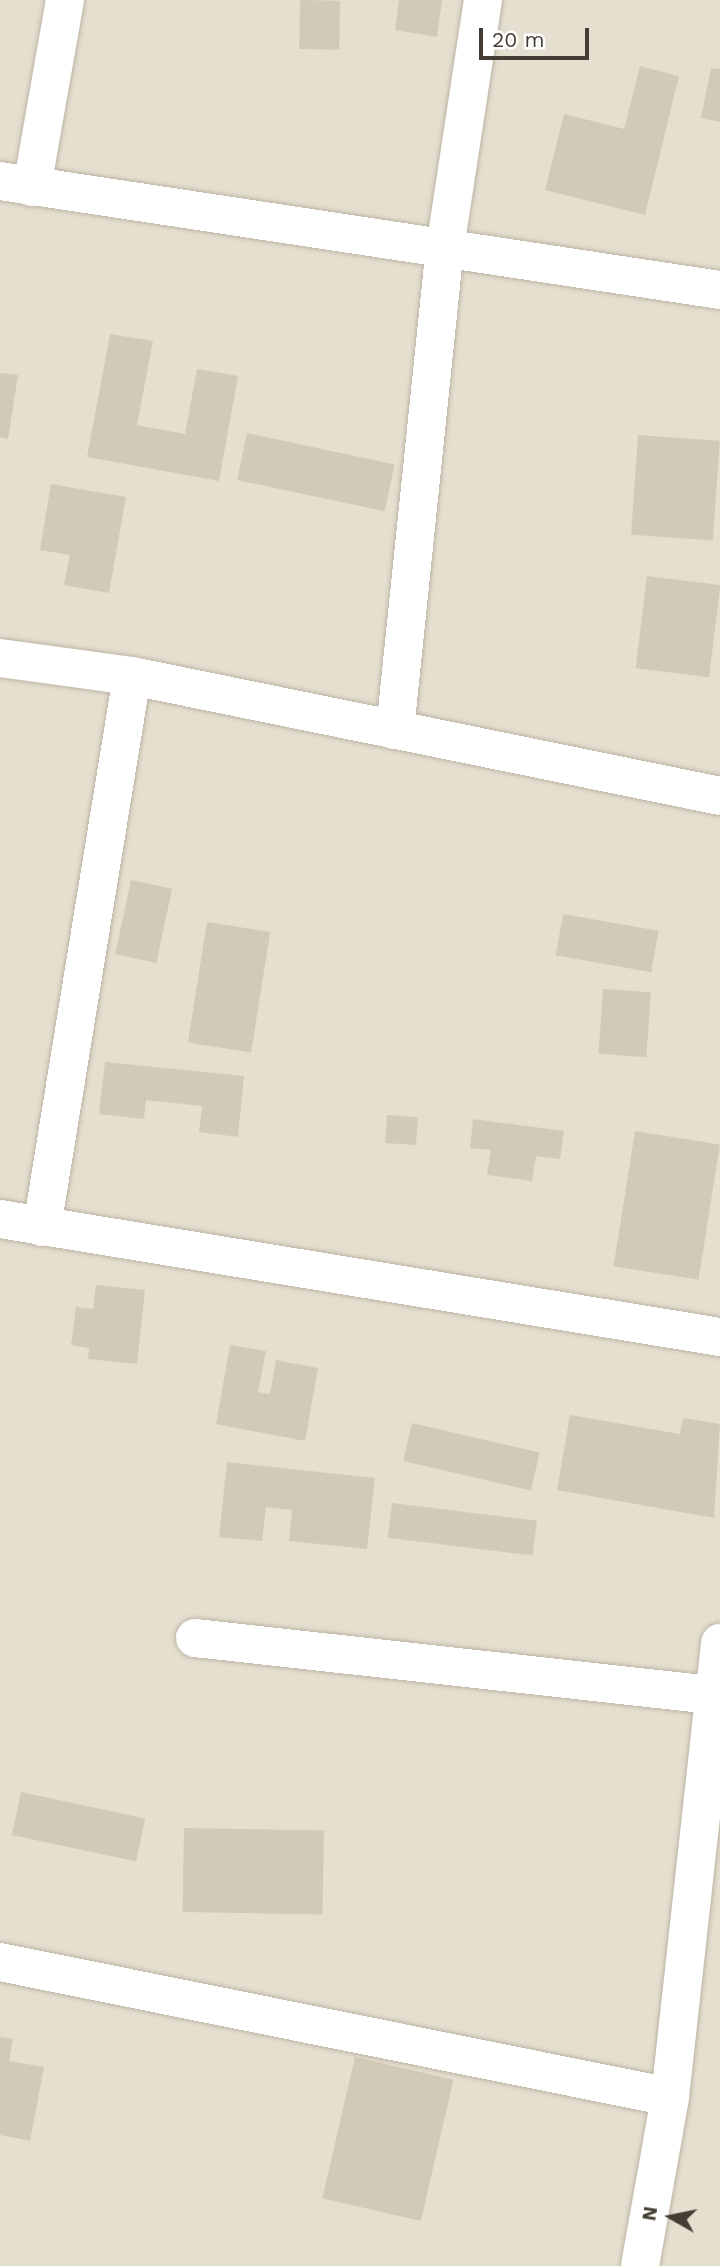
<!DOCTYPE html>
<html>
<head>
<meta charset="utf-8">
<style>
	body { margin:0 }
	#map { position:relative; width:720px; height:2266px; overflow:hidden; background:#f1ede2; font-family:"Work Sans",sans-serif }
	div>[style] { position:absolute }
	.residential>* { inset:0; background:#e5dfd0; transform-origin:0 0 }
	.building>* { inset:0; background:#d3c9b7; transform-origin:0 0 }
	.roads { filter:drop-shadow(0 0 2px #bdb5a5) drop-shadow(0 0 2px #bdb5a5) }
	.minor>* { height:38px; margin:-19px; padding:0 19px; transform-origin:19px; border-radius:19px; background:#fff }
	span { translate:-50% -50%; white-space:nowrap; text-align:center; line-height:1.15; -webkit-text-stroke:5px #fff; paint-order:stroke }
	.north { position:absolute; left:636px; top:2182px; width:70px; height:70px; -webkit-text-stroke:5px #fff; paint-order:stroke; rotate:279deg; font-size:19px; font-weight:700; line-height:28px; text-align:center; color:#433d33 }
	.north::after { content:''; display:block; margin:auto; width:24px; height:32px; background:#433d33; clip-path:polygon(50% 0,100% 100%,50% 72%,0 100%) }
	.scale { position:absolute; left:479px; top:28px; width:110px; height:32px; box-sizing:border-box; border:4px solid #433d33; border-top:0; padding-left:9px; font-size:21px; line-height:24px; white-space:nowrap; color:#433d33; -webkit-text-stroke:5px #fff; paint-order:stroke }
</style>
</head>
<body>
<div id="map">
	<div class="residential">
		<div style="left:0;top:0;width:720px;height:2266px"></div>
	</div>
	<div class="building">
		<div style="left:300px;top:0;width:40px;height:49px;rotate:1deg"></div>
		<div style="clip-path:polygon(399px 0,442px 0,437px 37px,395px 30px)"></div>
		<div style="clip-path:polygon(640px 66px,679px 76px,645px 215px,545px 190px,564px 114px,624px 129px)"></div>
		<div style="clip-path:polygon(711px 68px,720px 69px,720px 122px,701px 118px)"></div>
		<div style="clip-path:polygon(110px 334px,153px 341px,137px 425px,185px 434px,197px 369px,238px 376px,219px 481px,87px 457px)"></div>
		<div style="clip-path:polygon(0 373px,18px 375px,8px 439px,0 437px)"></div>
		<div style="left:247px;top:433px;width:151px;height:48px;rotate:12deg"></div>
		<div style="left:638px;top:435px;width:82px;height:100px;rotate:4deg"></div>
		<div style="clip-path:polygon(51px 484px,126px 497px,109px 593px,64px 585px,70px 555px,40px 550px)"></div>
		<div style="left:647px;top:576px;width:74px;height:93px;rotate:7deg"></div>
		<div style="left:131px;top:880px;width:42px;height:76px;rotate:12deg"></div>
		<div style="left:563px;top:914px;width:97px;height:42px;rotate:10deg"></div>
		<div style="left:207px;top:922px;width:64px;height:122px;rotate:9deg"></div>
		<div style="left:603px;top:989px;width:48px;height:65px;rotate:4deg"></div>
		<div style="clip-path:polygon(105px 1062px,244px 1076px,238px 1137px,199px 1132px,202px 1106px,146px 1100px,144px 1119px,99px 1114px)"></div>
		<div style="left:387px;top:1115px;width:31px;height:28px;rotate:4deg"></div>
		<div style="clip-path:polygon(473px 1119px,564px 1131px,560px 1159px,536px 1156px,532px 1181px,487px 1175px,491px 1150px,470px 1148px)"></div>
		<div style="left:635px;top:1131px;width:86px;height:137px;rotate:9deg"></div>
		<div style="clip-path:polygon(96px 1285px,145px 1290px,137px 1364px,88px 1359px,89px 1348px,71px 1345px,76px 1307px,93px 1309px)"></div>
		<div style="clip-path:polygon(230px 1345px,266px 1351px,258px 1392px,270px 1394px,276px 1360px,318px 1368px,305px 1441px,216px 1424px)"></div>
		<div style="clip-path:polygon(570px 1415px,680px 1434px,683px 1418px,720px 1424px,714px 1518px,557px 1490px)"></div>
		<div style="left:412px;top:1423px;width:131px;height:39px;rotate:13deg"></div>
		<div style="clip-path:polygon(227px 1462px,375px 1478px,367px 1549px,289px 1541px,292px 1510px,266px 1507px,262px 1541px,219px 1537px)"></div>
		<div style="left:392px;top:1503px;width:146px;height:35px;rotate:7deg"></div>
		<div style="left:21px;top:1792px;width:127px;height:44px;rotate:12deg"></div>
		<div style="left:184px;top:1828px;width:140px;height:84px;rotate:1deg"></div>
		<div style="clip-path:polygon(0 2037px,13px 2039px,9px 2061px,44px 2067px,30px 2141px,0 2135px)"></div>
		<div style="left:355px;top:2057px;width:101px;height:145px;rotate:13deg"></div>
	</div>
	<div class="roads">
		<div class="minor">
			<div style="left:0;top:181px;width:728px;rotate:8.61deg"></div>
			<div style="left:32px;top:187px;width:190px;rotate:-80deg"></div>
			<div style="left:0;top:658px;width:133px;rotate:7.8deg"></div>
			<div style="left:132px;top:676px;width:600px;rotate:11.53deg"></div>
			<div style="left:395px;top:730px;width:485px;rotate:-84.1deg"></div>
			<div style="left:445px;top:248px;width:251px;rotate:-81.3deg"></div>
			<div style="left:0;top:1219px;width:730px;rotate:9.31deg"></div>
			<div style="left:42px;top:1227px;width:558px;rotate:-80.72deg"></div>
			<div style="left:195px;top:1638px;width:519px;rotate:6.3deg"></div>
			<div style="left:0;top:1962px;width:683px;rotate:11.39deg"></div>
			<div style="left:640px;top:2266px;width:172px;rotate:-79.9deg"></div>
			<div style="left:670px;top:2097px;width:457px;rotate:-83.7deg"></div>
		</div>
	</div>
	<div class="north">N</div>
	<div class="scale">20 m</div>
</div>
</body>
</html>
